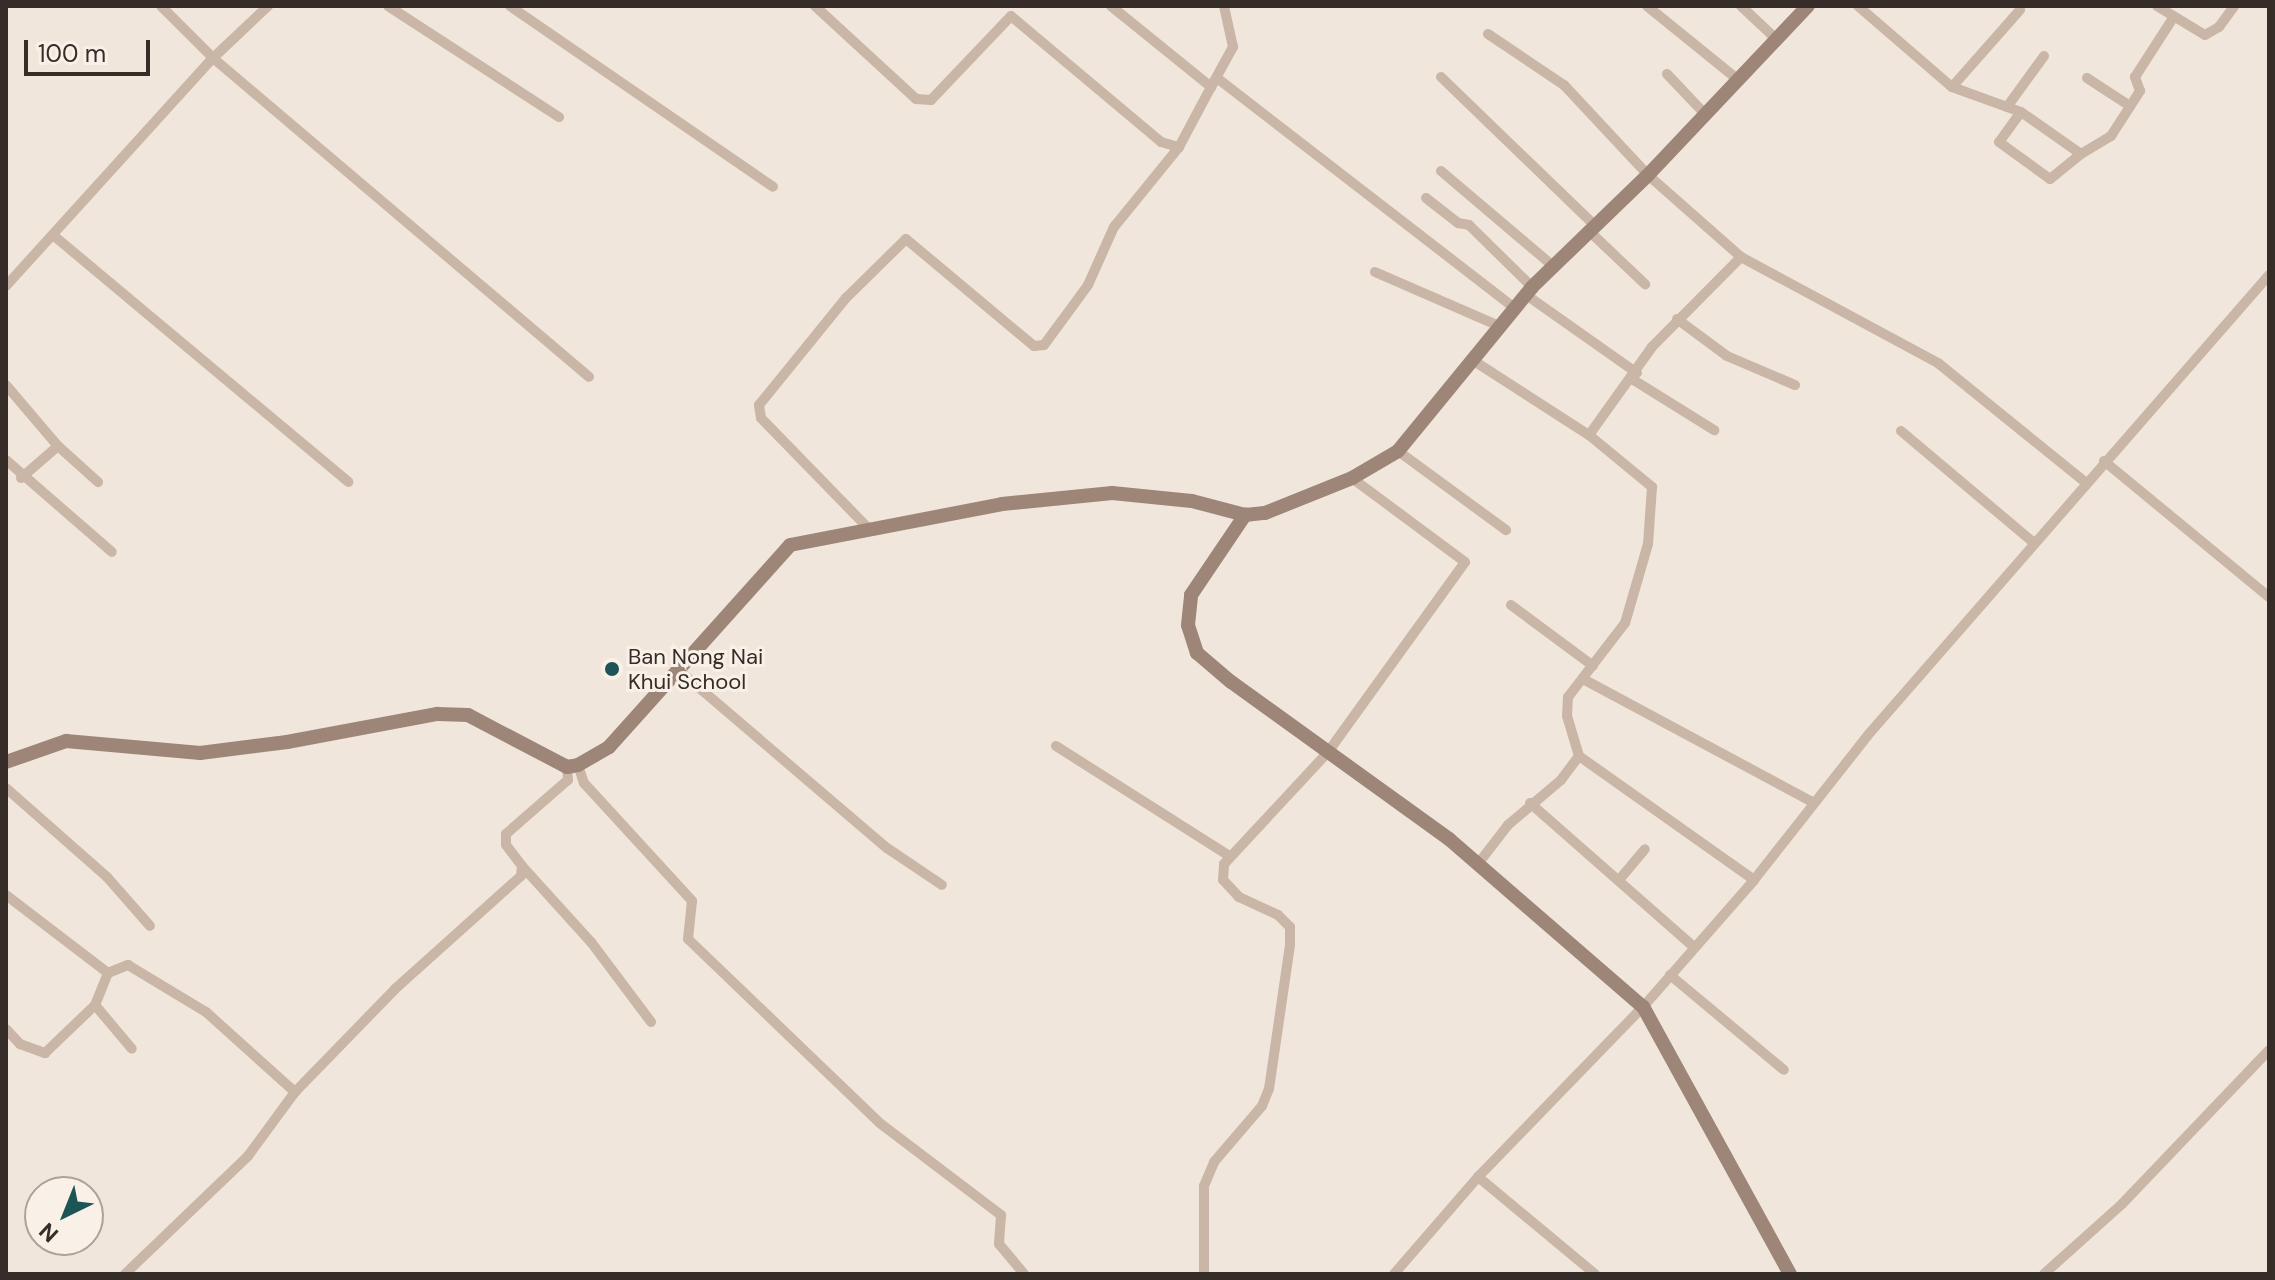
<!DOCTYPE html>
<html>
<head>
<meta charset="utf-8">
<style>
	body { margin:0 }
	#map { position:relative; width:2275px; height:1280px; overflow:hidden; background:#f1e6db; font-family:"DM Sans",sans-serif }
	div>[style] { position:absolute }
	.street>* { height:10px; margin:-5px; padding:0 5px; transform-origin:5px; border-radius:5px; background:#c9b6a7 }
	.secondary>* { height:14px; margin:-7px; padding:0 7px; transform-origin:7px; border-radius:7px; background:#9d8578 }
	.dots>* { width:22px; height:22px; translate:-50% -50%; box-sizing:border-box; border:4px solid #f9f0e7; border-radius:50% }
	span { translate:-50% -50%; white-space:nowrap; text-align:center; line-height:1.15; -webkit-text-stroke:6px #f9f0e7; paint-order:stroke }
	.poi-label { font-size:22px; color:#362c28 }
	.left { translate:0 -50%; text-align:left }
	.frame { position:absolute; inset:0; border:8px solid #362c28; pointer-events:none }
	.north { position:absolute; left:24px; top:1176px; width:80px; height:80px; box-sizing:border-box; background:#f9f0e7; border:2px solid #aba29b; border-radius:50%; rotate:223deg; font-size:22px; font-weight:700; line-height:32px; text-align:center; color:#362c28 }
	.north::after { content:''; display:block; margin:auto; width:28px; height:36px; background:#1d5557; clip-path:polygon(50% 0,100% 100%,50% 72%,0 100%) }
	.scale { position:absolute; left:24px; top:40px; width:126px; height:36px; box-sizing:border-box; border:4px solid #362c28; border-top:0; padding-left:10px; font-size:24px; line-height:28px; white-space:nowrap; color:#362c28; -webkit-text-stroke:6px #f9f0e7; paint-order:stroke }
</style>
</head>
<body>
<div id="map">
	<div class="street">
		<div style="left:161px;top:6px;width:74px;rotate:45deg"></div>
		<div style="left:213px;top:58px;width:493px;rotate:40.3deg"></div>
		<div style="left:388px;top:6px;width:204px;rotate:33deg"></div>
		<div style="left:510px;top:6px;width:319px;rotate:34.5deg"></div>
		<div style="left:815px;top:6px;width:137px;rotate:42.6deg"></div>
		<div style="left:916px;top:99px;width:15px;rotate:4deg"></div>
		<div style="left:931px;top:100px;width:116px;rotate:-46.4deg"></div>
		<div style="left:1011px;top:16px;width:196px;rotate:40deg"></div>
		<div style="left:1161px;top:142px;width:19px;rotate:16deg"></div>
		<div style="left:1179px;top:147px;width:68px;rotate:-61.9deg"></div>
		<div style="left:1111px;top:6px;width:129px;rotate:39deg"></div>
		<div style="left:1211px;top:87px;width:46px;rotate:-61.2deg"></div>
		<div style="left:1233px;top:47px;width:42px;rotate:-102.4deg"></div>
		<div style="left:1647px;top:6px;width:116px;rotate:39deg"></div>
		<div style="left:1741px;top:6px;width:47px;rotate:43.3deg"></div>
		<div style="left:1858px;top:6px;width:124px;rotate:40.8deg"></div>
		<div style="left:1952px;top:87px;width:73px;rotate:19.9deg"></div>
		<div style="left:2021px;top:112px;width:73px;rotate:35deg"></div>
		<div style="left:2081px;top:154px;width:35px;rotate:-31deg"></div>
		<div style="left:2111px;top:136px;width:54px;rotate:-57.2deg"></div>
		<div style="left:2140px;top:91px;width:15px;rotate:-110deg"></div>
		<div style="left:2135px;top:77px;width:70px;rotate:-57.2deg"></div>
		<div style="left:2157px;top:6px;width:56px;rotate:31.1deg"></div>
		<div style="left:2205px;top:35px;width:16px;rotate:-30deg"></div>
		<div style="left:2219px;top:27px;width:26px;rotate:-54deg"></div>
		<div style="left:1488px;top:34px;width:92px;rotate:33.9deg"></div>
		<div style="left:1564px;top:85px;width:123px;rotate:47deg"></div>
		<div style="left:1648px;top:175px;width:124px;rotate:41.4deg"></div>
		<div style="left:1741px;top:257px;width:127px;rotate:134.7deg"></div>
		<div style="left:1652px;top:347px;width:108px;rotate:125.6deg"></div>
		<div style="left:1667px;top:74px;width:55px;rotate:46.5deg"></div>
		<div style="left:1441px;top:77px;width:213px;rotate:44deg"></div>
		<div style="left:1217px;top:78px;width:374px;rotate:37.7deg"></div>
		<div style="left:2087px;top:78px;width:51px;rotate:33.1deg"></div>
		<div style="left:1952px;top:87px;width:103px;rotate:-48.6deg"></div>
		<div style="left:2007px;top:107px;width:63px;rotate:-54deg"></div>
		<div style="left:2021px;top:112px;width:37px;rotate:126deg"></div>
		<div style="left:1999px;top:142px;width:63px;rotate:36deg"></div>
		<div style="left:2050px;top:179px;width:40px;rotate:-39deg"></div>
		<div style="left:1441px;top:171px;width:145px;rotate:40.3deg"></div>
		<div style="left:1426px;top:198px;width:41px;rotate:38deg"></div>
		<div style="left:1458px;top:223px;width:11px;rotate:10deg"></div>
		<div style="left:1469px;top:225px;width:88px;rotate:44.5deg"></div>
		<div style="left:1588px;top:230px;width:79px;rotate:43.5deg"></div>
		<div style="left:53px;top:235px;width:385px;rotate:39.9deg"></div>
		<div style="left:1741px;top:257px;width:224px;rotate:28.3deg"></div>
		<div style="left:1938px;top:363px;width:189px;rotate:39deg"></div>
		<div style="left:1375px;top:272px;width:135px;rotate:23.5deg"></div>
		<div style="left:6px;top:286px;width:308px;rotate:-47.8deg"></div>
		<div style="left:213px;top:58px;width:76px;rotate:-43.4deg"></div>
		<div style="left:1525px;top:294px;width:137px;rotate:35.2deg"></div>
		<div style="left:1677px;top:319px;width:62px;rotate:36.5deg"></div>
		<div style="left:1727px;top:356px;width:74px;rotate:23.1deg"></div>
		<div style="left:1474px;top:361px;width:137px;rotate:32.8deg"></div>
		<div style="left:1589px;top:435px;width:82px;rotate:39.5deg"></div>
		<div style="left:1652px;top:487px;width:57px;rotate:94deg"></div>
		<div style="left:1648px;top:544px;width:82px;rotate:106.2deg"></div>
		<div style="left:1625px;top:623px;width:93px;rotate:127.6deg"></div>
		<div style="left:1568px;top:697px;width:19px;rotate:93deg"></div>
		<div style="left:1567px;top:716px;width:42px;rotate:73.3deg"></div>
		<div style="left:1579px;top:756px;width:30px;rotate:127deg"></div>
		<div style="left:1561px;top:780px;width:70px;rotate:139.7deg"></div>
		<div style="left:1508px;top:825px;width:49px;rotate:127.6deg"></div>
		<div style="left:1632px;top:379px;width:97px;rotate:31.9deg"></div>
		<div style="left:6px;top:385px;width:80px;rotate:49.6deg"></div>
		<div style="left:58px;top:446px;width:54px;rotate:42deg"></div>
		<div style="left:1901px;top:431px;width:172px;rotate:40.1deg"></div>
		<div style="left:1398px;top:451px;width:134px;rotate:36.2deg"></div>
		<div style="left:6px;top:460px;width:140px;rotate:41deg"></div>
		<div style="left:2104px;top:461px;width:214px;rotate:39.5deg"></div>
		<div style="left:21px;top:478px;width:49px;rotate:-40.9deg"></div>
		<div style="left:869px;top:529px;width:155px;rotate:-134.2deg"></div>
		<div style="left:761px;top:418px;width:13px;rotate:-99deg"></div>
		<div style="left:759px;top:405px;width:138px;rotate:-50.9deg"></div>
		<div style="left:846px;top:298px;width:84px;rotate:-44.5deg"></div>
		<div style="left:906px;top:239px;width:167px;rotate:39.9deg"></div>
		<div style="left:1034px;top:346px;width:10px;rotate:-6deg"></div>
		<div style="left:1044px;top:345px;width:74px;rotate:-53.7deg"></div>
		<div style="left:1088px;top:285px;width:64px;rotate:-65.9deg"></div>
		<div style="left:1114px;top:227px;width:103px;rotate:-50.9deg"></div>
		<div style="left:1511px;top:605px;width:102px;rotate:36.6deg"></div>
		<div style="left:676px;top:668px;width:277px;rotate:40.5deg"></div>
		<div style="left:887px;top:848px;width:66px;rotate:33.9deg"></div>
		<div style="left:1583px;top:679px;width:260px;rotate:28.2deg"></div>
		<div style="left:1056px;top:746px;width:204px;rotate:32.4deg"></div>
		<div style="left:1579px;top:756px;width:214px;rotate:35.3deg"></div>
		<div style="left:578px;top:765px;width:19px;rotate:72deg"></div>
		<div style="left:584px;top:783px;width:160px;rotate:47.5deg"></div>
		<div style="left:692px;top:901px;width:38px;rotate:96deg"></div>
		<div style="left:688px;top:939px;width:267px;rotate:43.8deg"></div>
		<div style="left:881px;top:1124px;width:151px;rotate:37.2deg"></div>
		<div style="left:1001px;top:1215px;width:29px;rotate:94deg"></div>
		<div style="left:999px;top:1244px;width:39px;rotate:50deg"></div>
		<div style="left:6px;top:788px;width:135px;rotate:41.4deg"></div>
		<div style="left:107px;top:877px;width:65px;rotate:48.7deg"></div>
		<div style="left:1530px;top:803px;width:218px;rotate:41.3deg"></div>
		<div style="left:522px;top:866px;width:103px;rotate:47.8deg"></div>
		<div style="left:591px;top:942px;width:100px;rotate:53.1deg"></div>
		<div style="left:1619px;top:880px;width:40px;rotate:-50deg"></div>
		<div style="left:6px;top:895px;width:128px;rotate:37.4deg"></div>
		<div style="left:108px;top:973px;width:22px;rotate:-22deg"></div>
		<div style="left:128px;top:965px;width:91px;rotate:31.1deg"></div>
		<div style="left:206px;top:1012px;width:120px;rotate:42deg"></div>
		<div style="left:108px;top:973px;width:35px;rotate:112deg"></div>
		<div style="left:95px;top:1005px;width:57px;rotate:49.9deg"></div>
		<div style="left:1670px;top:975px;width:148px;rotate:39.8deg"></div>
		<div style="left:6px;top:1029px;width:21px;rotate:47deg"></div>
		<div style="left:20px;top:1044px;width:27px;rotate:20deg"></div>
		<div style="left:45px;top:1053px;width:69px;rotate:-43.8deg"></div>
		<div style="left:125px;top:1274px;width:170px;rotate:-43.8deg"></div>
		<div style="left:248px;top:1156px;width:79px;rotate:-53.7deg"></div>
		<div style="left:295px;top:1092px;width:144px;rotate:-45.8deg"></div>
		<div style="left:395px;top:989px;width:169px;rotate:-41.9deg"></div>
		<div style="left:521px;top:876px;width:10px;rotate:-84deg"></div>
		<div style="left:522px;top:866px;width:26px;rotate:-127deg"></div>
		<div style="left:506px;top:845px;width:11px;rotate:-90deg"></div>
		<div style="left:506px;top:834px;width:82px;rotate:-41.1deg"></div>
		<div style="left:568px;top:780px;width:13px;rotate:-94deg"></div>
		<div style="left:1204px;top:1274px;width:88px;rotate:-90deg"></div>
		<div style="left:1204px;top:1186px;width:26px;rotate:-67deg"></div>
		<div style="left:1214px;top:1162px;width:74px;rotate:-49.4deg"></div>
		<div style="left:1262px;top:1106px;width:18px;rotate:-68deg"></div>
		<div style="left:1269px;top:1089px;width:146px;rotate:-81.7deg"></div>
		<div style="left:1290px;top:945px;width:18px;rotate:-90deg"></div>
		<div style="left:1290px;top:927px;width:17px;rotate:-135deg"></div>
		<div style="left:1278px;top:915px;width:43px;rotate:-155.2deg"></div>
		<div style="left:1239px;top:897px;width:23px;rotate:-133deg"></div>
		<div style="left:1223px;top:880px;width:16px;rotate:-86deg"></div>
		<div style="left:1224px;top:864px;width:153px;rotate:-47.1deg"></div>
		<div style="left:1328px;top:752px;width:234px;rotate:-54.2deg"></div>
		<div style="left:1465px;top:562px;width:141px;rotate:-143.4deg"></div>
		<div style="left:1394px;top:1274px;width:128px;rotate:-49.1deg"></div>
		<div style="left:1595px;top:1274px;width:152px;rotate:-140.3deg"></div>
		<div style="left:1478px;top:1177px;width:237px;rotate:-45.9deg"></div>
		<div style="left:1643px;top:1007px;width:169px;rotate:-48.8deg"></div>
		<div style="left:1754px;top:880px;width:184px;rotate:-51.8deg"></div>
		<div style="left:1868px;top:735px;width:610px;rotate:-48.92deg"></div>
		<div style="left:2044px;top:1274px;width:105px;rotate:-41.9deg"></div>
		<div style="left:2122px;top:1204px;width:213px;rotate:-46.3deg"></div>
	</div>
	<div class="secondary">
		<div style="left:6px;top:762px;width:64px;rotate:-19.3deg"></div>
		<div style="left:66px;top:741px;width:135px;rotate:5.1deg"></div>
		<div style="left:200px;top:753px;width:88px;rotate:-7.2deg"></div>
		<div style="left:287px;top:742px;width:153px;rotate:-10.6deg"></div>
		<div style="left:437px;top:714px;width:31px;rotate:2deg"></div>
		<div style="left:468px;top:715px;width:112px;rotate:27.7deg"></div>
		<div style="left:567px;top:767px;width:11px;rotate:-10deg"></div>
		<div style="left:578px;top:765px;width:36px;rotate:-30deg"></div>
		<div style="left:609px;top:747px;width:271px;rotate:-48.1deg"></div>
		<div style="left:790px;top:545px;width:216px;rotate:-10.9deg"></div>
		<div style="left:1002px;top:504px;width:111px;rotate:-5.7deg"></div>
		<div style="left:1112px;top:493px;width:80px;rotate:5.7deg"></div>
		<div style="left:1192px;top:501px;width:55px;rotate:14.8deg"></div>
		<div style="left:1790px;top:1274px;width:305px;rotate:-118.8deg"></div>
		<div style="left:1643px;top:1007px;width:257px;rotate:-139.1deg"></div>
		<div style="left:1449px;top:839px;width:269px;rotate:-144.2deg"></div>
		<div style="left:1231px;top:682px;width:45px;rotate:-139.5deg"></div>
		<div style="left:1197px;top:653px;width:29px;rotate:-108deg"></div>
		<div style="left:1188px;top:625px;width:30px;rotate:-84deg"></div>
		<div style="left:1191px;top:595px;width:97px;rotate:-56deg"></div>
		<div style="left:1245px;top:515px;width:20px;rotate:-6deg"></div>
		<div style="left:1265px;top:513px;width:94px;rotate:-21.9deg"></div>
		<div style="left:1352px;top:478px;width:53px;rotate:-30.4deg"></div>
		<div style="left:1398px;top:451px;width:212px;rotate:-50.7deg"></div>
		<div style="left:1532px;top:287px;width:161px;rotate:-44deg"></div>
		<div style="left:1648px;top:175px;width:233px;rotate:-46.6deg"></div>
	</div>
	<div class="dots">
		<div style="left:612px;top:669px;background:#1d5557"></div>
	</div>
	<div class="poi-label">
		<span class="left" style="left:628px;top:669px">Ban Nong Nai<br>Khui School</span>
	</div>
	<div class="frame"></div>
	<div class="north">N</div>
	<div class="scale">100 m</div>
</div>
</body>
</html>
